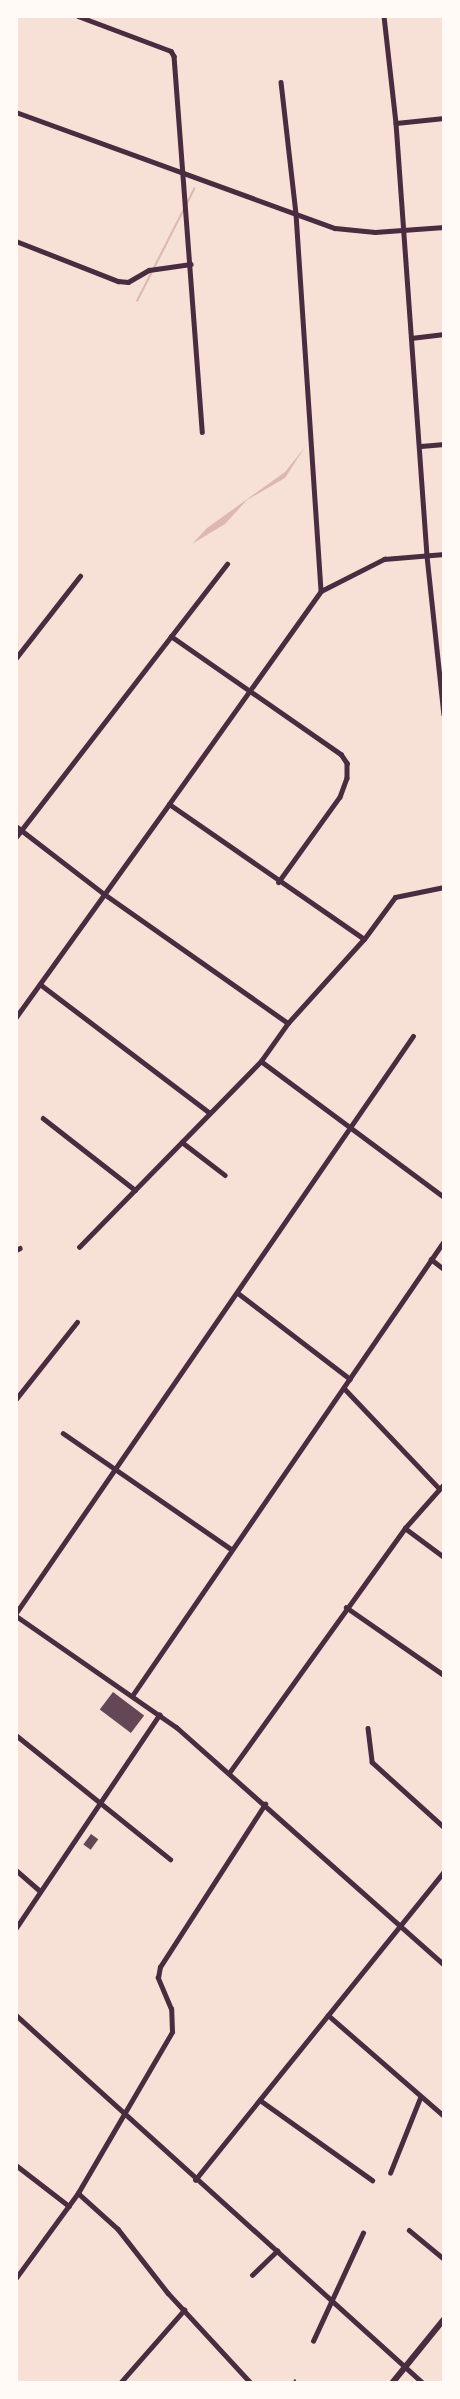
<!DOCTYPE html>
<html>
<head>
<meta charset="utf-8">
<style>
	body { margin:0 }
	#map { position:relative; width:460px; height:2399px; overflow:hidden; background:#f7e1d7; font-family:Helvetica,sans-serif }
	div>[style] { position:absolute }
	.water>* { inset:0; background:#dcb8b0; transform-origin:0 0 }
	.building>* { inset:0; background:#644757; transform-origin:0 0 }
	.service>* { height:2px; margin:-1px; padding:0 1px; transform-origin:1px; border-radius:1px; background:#4a2c40 }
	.minor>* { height:4.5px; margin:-2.25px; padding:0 2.25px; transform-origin:2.25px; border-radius:2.25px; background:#4a2c40 }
	.tertiary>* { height:5px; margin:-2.5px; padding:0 2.5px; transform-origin:2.5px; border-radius:2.5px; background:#4a2c40 }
	.secondary>* { height:6px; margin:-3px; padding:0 3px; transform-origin:3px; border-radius:3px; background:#4a2c40 }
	span { translate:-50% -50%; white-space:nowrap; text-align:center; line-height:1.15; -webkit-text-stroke:4.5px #fffaf5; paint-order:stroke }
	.frame { position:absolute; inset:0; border:18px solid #fffaf5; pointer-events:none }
</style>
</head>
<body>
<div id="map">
	<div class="water">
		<div style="left:194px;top:187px;width:2px;height:128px;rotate:27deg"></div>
		<div style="clip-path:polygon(305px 447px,285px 478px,247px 500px,225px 524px,192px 544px,207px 528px,285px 472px)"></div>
	</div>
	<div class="building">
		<div style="left:113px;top:1692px;width:39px;height:22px;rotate:37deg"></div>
		<div style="left:91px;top:1834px;width:9px;height:13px;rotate:36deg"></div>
	</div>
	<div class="service">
		<div style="left:294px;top:2382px;width:2px;rotate:-63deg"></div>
	</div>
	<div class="minor">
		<div style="left:78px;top:16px;width:99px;rotate:20.6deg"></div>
		<div style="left:171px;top:51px;width:6px;rotate:59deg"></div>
		<div style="left:174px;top:56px;width:377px;rotate:85.7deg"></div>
		<div style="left:384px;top:16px;width:108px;rotate:83.6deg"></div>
		<div style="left:396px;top:123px;width:434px;rotate:85.9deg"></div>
		<div style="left:427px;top:556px;width:159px;rotate:83.9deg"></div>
		<div style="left:281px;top:82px;width:133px;rotate:83.5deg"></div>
		<div style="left:296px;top:214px;width:378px;rotate:86.2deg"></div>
		<div style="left:16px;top:112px;width:339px;rotate:20deg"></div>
		<div style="left:335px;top:228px;width:40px;rotate:5.7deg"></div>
		<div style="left:375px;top:232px;width:69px;rotate:-4.1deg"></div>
		<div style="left:396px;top:123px;width:48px;rotate:-5.9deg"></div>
		<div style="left:16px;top:241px;width:110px;rotate:21.4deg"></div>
		<div style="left:118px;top:281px;width:10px;rotate:6deg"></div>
		<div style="left:128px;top:282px;width:24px;rotate:-30deg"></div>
		<div style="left:149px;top:270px;width:42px;rotate:-8.1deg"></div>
		<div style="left:411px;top:338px;width:33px;rotate:-7deg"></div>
		<div style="left:421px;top:446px;width:23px;rotate:-5deg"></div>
		<div style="left:171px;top:636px;width:207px;rotate:34.8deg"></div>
		<div style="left:341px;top:754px;width:11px;rotate:56deg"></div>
		<div style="left:347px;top:763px;width:15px;rotate:90deg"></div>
		<div style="left:347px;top:778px;width:20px;rotate:110deg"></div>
		<div style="left:340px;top:797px;width:105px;rotate:125.7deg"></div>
		<div style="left:16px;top:658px;width:104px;rotate:-52deg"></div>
		<div style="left:169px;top:804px;width:262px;rotate:-54.5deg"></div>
		<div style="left:321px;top:591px;width:71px;rotate:-26.9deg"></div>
		<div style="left:384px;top:559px;width:60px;rotate:-4.8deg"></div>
		<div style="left:16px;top:826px;width:110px;rotate:37.6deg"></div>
		<div style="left:103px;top:893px;width:226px;rotate:35.1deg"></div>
		<div style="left:16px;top:837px;width:345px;rotate:-52.3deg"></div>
		<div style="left:40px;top:984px;width:213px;rotate:37.2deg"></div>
		<div style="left:261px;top:1061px;width:228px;rotate:36.6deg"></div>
		<div style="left:43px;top:1118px;width:117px;rotate:38deg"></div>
		<div style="left:182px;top:1142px;width:54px;rotate:37.5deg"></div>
		<div style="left:79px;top:1247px;width:260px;rotate:-45.6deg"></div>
		<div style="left:261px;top:1061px;width:47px;rotate:-54.6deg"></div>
		<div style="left:288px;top:1023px;width:113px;rotate:-47.9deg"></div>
		<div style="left:16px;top:1250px;width:4px;rotate:-27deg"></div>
		<div style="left:431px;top:1259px;width:16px;rotate:38deg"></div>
		<div style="left:238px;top:1293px;width:141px;rotate:37.5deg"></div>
		<div style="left:344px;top:1388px;width:138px;rotate:46.5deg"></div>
		<div style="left:16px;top:1399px;width:98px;rotate:-51.6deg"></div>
		<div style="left:63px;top:1433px;width:204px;rotate:34.6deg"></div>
		<div style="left:405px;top:1528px;width:49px;rotate:36.6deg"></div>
		<div style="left:346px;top:1607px;width:119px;rotate:34.8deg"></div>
		<div style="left:16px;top:1613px;width:700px;rotate:-55.47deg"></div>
		<div style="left:132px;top:1696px;width:552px;rotate:-55.56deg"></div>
		<div style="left:368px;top:1728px;width:34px;rotate:83deg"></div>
		<div style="left:372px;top:1762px;width:97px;rotate:42.1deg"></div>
		<div style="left:16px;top:1735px;width:198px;rotate:38.8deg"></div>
		<div style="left:229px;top:1773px;width:302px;rotate:-54.3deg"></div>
		<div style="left:405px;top:1528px;width:59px;rotate:-48.4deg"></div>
		<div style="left:16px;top:1870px;width:32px;rotate:41deg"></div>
		<div style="left:16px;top:1928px;width:257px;rotate:-56.1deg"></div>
		<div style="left:16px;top:2015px;width:547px;rotate:42.11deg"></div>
		<div style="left:328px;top:2015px;width:154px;rotate:41deg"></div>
		<div style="left:260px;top:2100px;width:138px;rotate:35.5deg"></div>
		<div style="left:16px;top:2165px;width:67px;rotate:37.7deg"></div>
		<div style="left:390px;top:2173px;width:81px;rotate:-68.2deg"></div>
		<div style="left:195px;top:2180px;width:397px;rotate:-51.1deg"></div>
		<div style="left:78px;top:2193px;width:54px;rotate:42deg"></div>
		<div style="left:118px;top:2229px;width:81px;rotate:52deg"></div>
		<div style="left:168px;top:2293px;width:121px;rotate:47.3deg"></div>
		<div style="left:409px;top:2230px;width:45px;rotate:39.6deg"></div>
		<div style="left:252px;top:2275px;width:35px;rotate:-44deg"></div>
		<div style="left:16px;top:2278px;width:105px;rotate:-53.9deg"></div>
		<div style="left:78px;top:2193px;width:186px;rotate:-59.7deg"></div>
		<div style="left:172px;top:2032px;width:23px;rotate:-92deg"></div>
		<div style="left:171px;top:2009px;width:34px;rotate:-113deg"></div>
		<div style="left:158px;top:1978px;width:11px;rotate:-80deg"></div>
		<div style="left:160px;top:1967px;width:194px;rotate:-57.2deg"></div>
		<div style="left:313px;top:2341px;width:119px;rotate:-65.2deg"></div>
		<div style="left:121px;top:2382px;width:96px;rotate:-48.8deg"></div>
	</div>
	<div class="tertiary">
		<div style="left:16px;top:1017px;width:262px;rotate:-54.3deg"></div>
		<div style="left:169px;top:804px;width:237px;rotate:34.7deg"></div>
		<div style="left:364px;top:939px;width:52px;rotate:-53.6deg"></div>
		<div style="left:395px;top:897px;width:50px;rotate:-11.5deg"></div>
		<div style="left:16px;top:1616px;width:195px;rotate:34.8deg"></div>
		<div style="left:176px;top:1727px;width:358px;rotate:41.6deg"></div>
	</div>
	<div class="secondary">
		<div style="left:393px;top:2382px;width:81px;rotate:-51deg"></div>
	</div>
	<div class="frame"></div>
</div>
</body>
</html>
